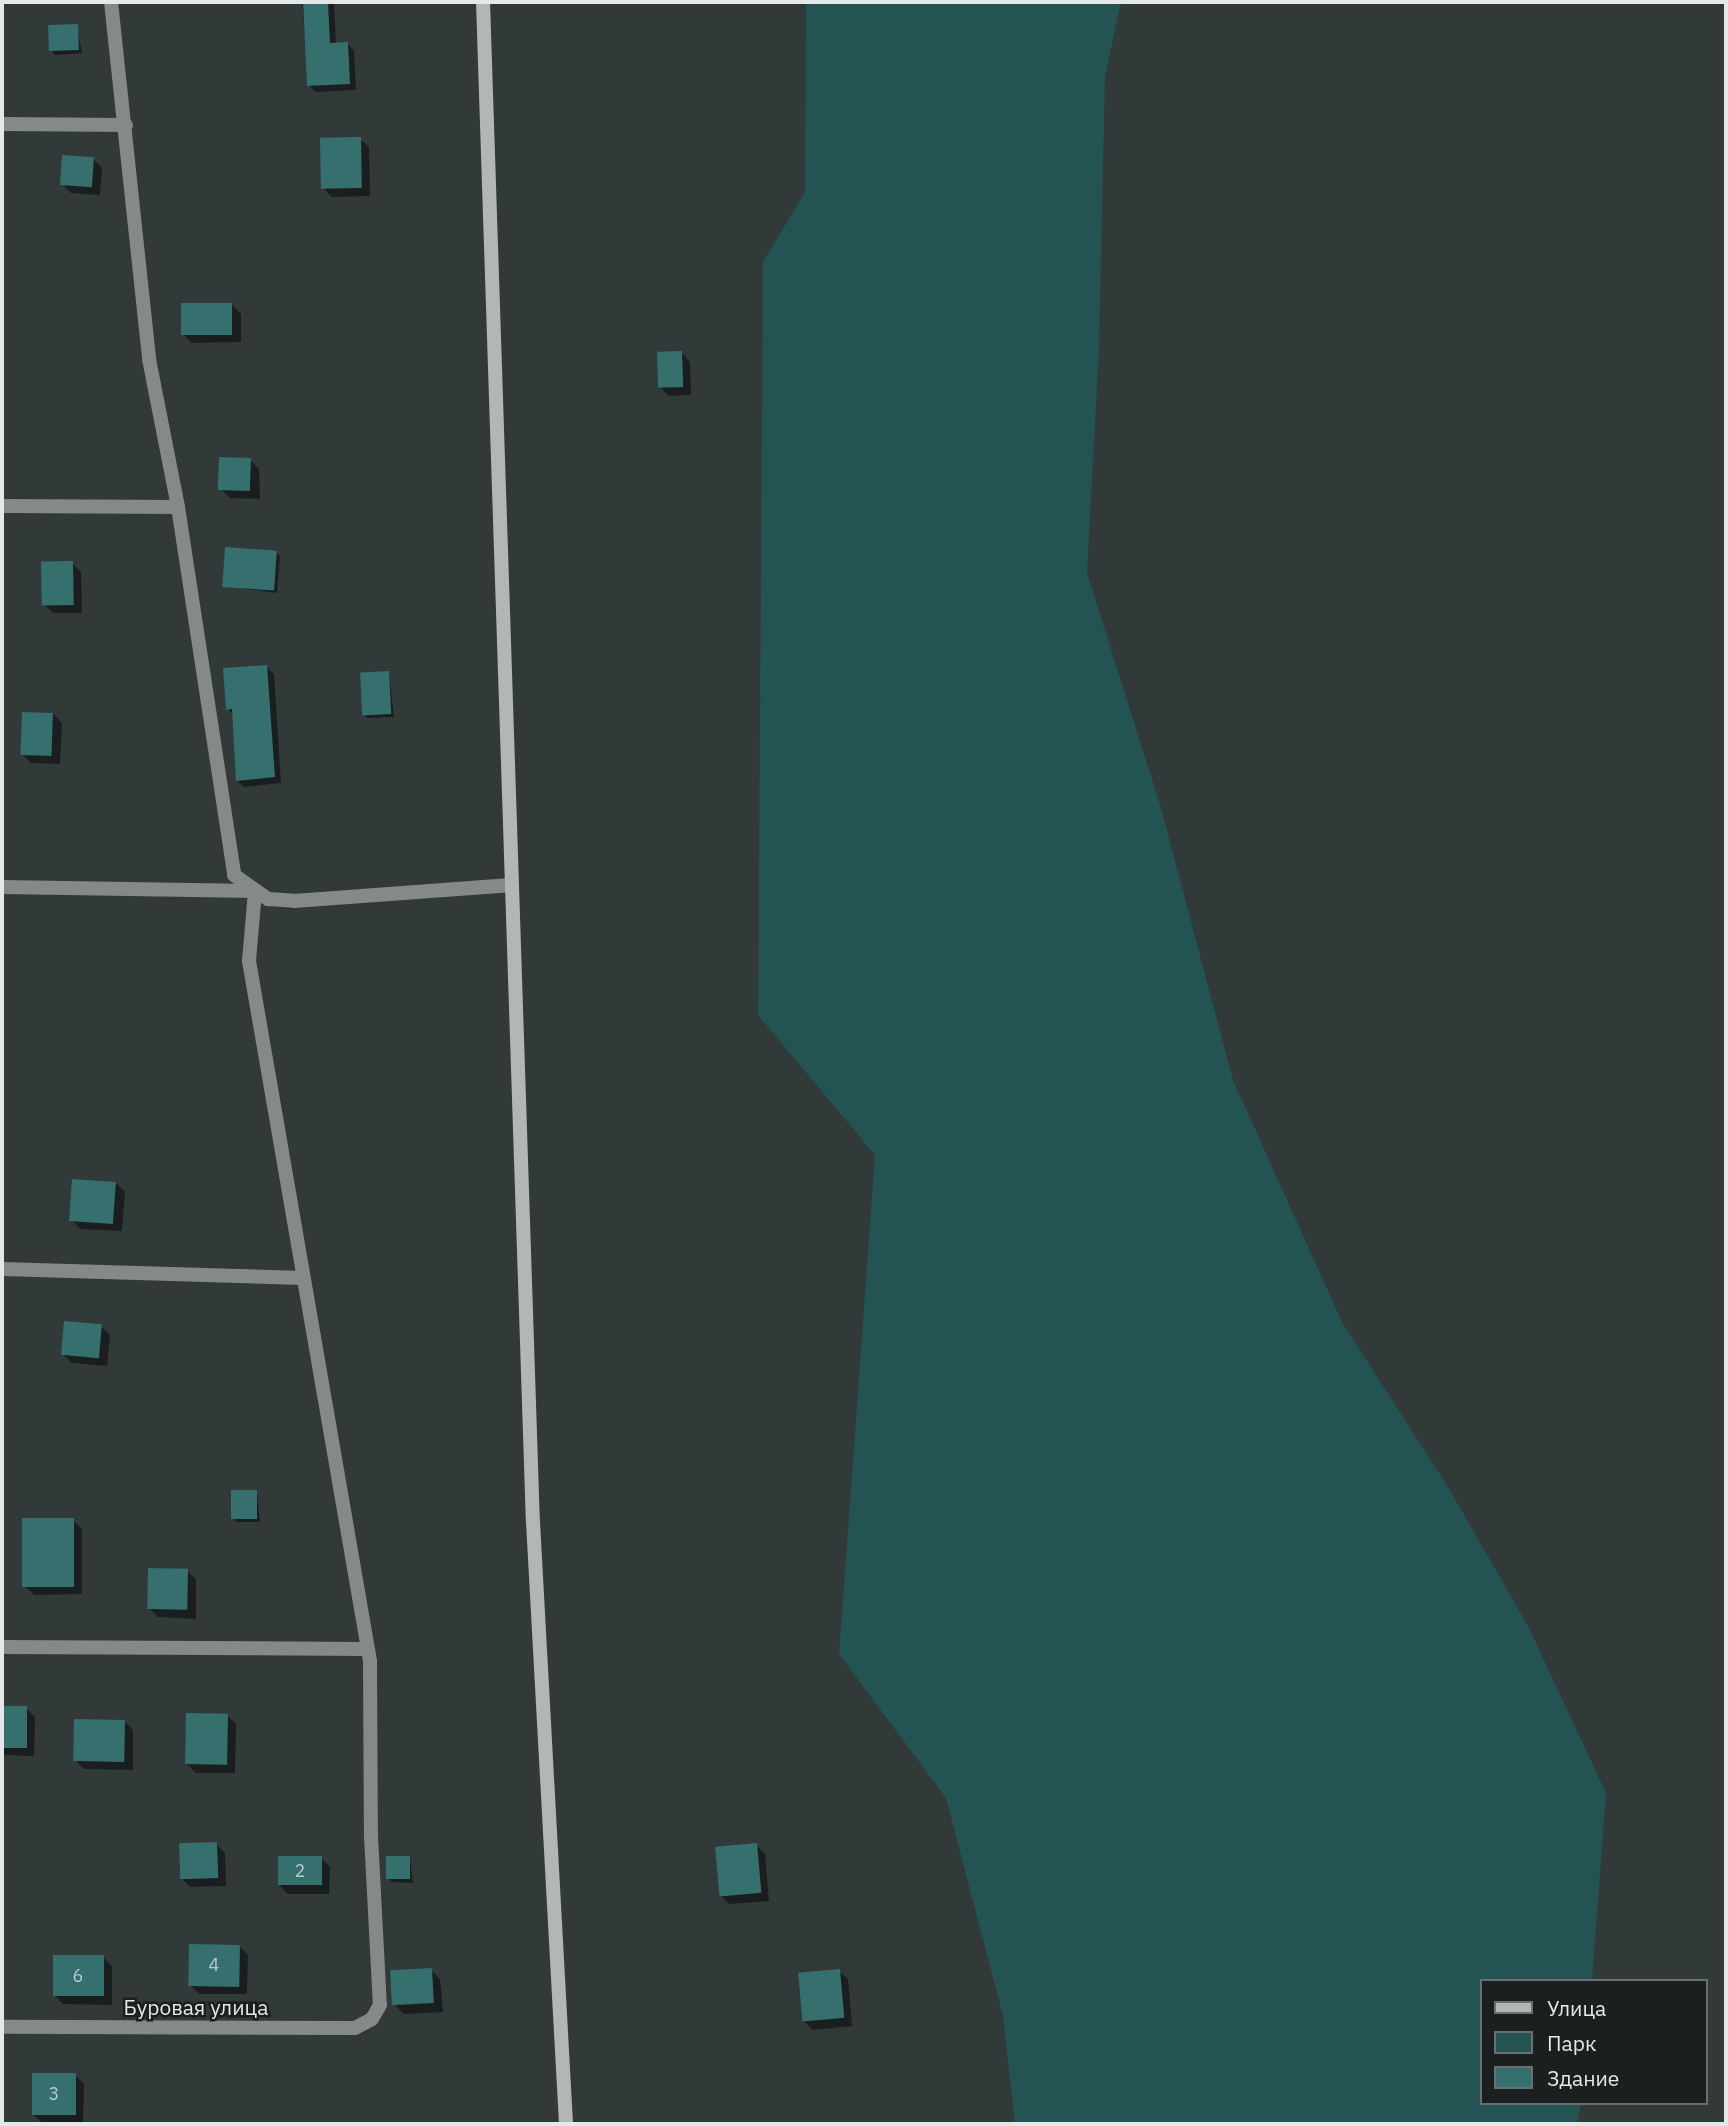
<!DOCTYPE html>
<html>
<head>
<meta charset="utf-8">
<style>
	body { margin:0 }
	#map { position:relative; width:1728px; height:2126px; overflow:hidden; background:#323939; font-family:"IBM Plex Sans",sans-serif }
	div>[style] { position:absolute }
	.green>* { inset:0; background:#235352 }
	.shadow>* { inset:0; background:#0007 }
	.building>* { inset:0; background:#356f6e; transform-origin:0 0 }
	.street>* { height:14px; margin:-7px; padding:0 7px; transform-origin:7px; border-radius:7px; background:#858988 }
	.secondary>* { height:14px; margin:-7px; padding:0 7px; transform-origin:7px; border-radius:7px; background:#b1b7b6 }
	span { translate:-50% -50%; white-space:nowrap; text-align:center; line-height:1.15; -webkit-text-stroke:5px #1c1f1f; paint-order:stroke }
	.number-label { font-size:18px; color:#b8caca }
	.number-label span { -webkit-text-stroke-width:0 }
	.street-label { font-size:21px; color:#e4e8e8 }
	.frame { position:absolute; inset:0; border:4px solid #e4e8e8; pointer-events:none }
	.legend { position:absolute; left:1480px; top:1979px; width:228px; height:126px; box-sizing:border-box; background:#1c1f1f; border:2px solid #6c6f6f; margin:0; padding:9px 12px; list-style:none; font-size:21px; color:#e4e8e8 }
	.legend li { display:flex; align-items:center; gap:14px; height:35px }
	.legend b { width:35px; border:2px solid #6c6f6f }
</style>
</head>
<body>
<div id="map">
	<div class="green">
		<div style="clip-path:polygon(806px 2px,1121px 2px,1105px 76px,1099px 349px,1087px 573px,1161px 808px,1233px 1080px,1342px 1322px,1448px 1487px,1528px 1626px,1606px 1793px,1592px 1981px,1481px 1981px,1481px 2103px,1581px 2103px,1577px 2124px,1015px 2124px,1003px 2016px,946px 1798px,839px 1654px,875px 1155px,758px 1015px,763px 262px,805px 192px)"></div>
	</div>
	<div class="shadow">
		<div style="clip-path:polygon(302px 2px,334px 2px,336px 44px,348px 44px,354px 51px,356px 90px,315px 92px,309px 85px)"></div>
		<div style="clip-path:polygon(77px 26px,82px 53px,55px 55px,51px 51px)"></div>
		<div style="clip-path:polygon(360px 139px,369px 147px,370px 196px,332px 197px,323px 188px)"></div>
		<div style="clip-path:polygon(93px 159px,102px 168px,100px 195px,71px 193px,62px 184px)"></div>
		<div style="clip-path:polygon(232px 305px,241px 314px,241px 342px,192px 343px,183px 334px)"></div>
		<div style="clip-path:polygon(682px 353px,690px 362px,691px 395px,669px 396px,660px 387px)"></div>
		<div style="clip-path:polygon(2px 445px,4px 468px,2px 468px)"></div>
		<div style="clip-path:polygon(250px 460px,259px 469px,260px 499px,230px 498px,221px 489px)"></div>
		<div style="clip-path:polygon(276px 552px,280px 556px,277px 593px,224px 586px)"></div>
		<div style="clip-path:polygon(72px 563px,81px 572px,82px 613px,53px 613px,44px 604px)"></div>
		<div style="clip-path:polygon(267px 667px,274px 674px,281px 783px,244px 787px,237px 781px,234px 715px,228px 709px)"></div>
		<div style="clip-path:polygon(389px 673px,394px 717px,367px 718px,363px 714px)"></div>
		<div style="clip-path:polygon(53px 714px,62px 723px,60px 764px,31px 763px,22px 754px)"></div>
		<div style="clip-path:polygon(116px 1183px,125px 1192px,122px 1231px,80px 1229px,72px 1220px)"></div>
		<div style="clip-path:polygon(101px 1326px,110px 1335px,107px 1366px,72px 1363px,63px 1354px)"></div>
		<div style="clip-path:polygon(257px 1492px,260px 1522px,237px 1522px,233px 1518px)"></div>
		<div style="clip-path:polygon(73px 1520px,82px 1529px,82px 1594px,34px 1595px,25px 1586px)"></div>
		<div style="clip-path:polygon(187px 1571px,196px 1579px,196px 1619px,158px 1617px,149px 1608px)"></div>
		<div style="clip-path:polygon(2px 1708px,26px 1708px,35px 1717px,34px 1756px,2px 1755px)"></div>
		<div style="clip-path:polygon(227px 1715px,236px 1724px,235px 1773px,196px 1773px,187px 1764px)"></div>
		<div style="clip-path:polygon(124px 1721px,133px 1730px,133px 1770px,84px 1769px,75px 1760px)"></div>
		<div style="clip-path:polygon(216px 1844px,225px 1853px,226px 1886px,190px 1887px,181px 1878px)"></div>
		<div style="clip-path:polygon(756px 1845px,765px 1854px,769px 1901px,729px 1904px,720px 1895px)"></div>
		<div style="clip-path:polygon(410px 1857px,413px 1883px,392px 1882px,388px 1878px)"></div>
		<div style="clip-path:polygon(321px 1858px,330px 1867px,329px 1894px,288px 1894px,279px 1885px)"></div>
		<div style="clip-path:polygon(239px 1946px,248px 1955px,247px 1994px,199px 1994px,190px 1985px)"></div>
		<div style="clip-path:polygon(103px 1957px,112px 1966px,112px 2005px,63px 2004px,54px 1995px)"></div>
		<div style="clip-path:polygon(431px 1970px,440px 1979px,443px 2012px,404px 2014px,395px 2005px)"></div>
		<div style="clip-path:polygon(839px 1971px,848px 1979px,852px 2026px,813px 2030px,804px 2021px)"></div>
		<div style="clip-path:polygon(75px 2075px,84px 2084px,83px 2123px,42px 2123px,33px 2114px)"></div>
	</div>
	<div class="building">
		<div style="clip-path:polygon(303px 2px,328px 2px,330px 43px,348px 42px,350px 84px,307px 86px)"></div>
		<div style="left:78px;top:24px;width:26px;height:30px;rotate:88deg"></div>
		<div style="left:361px;top:137px;width:51px;height:41px;rotate:89deg"></div>
		<div style="left:62px;top:155px;width:32px;height:30px;rotate:4deg"></div>
		<div style="left:181px;top:303px;width:51px;height:32px"></div>
		<div style="left:682px;top:351px;width:36px;height:25px;rotate:88deg"></div>
		<div style="left:219px;top:457px;width:32px;height:33px;rotate:2deg"></div>
		<div style="left:225px;top:547px;width:52px;height:40px;rotate:4deg"></div>
		<div style="left:73px;top:561px;width:44px;height:32px;rotate:89deg"></div>
		<div style="clip-path:polygon(267px 665px,275px 777px,236px 781px,232px 709px,226px 710px,223px 668px)"></div>
		<div style="left:389px;top:671px;width:43px;height:29px;rotate:87deg"></div>
		<div style="left:22px;top:712px;width:31px;height:43px;rotate:2deg"></div>
		<div style="left:72px;top:1179px;width:44px;height:42px;rotate:4deg"></div>
		<div style="left:64px;top:1321px;width:38px;height:34px;rotate:5deg"></div>
		<div style="left:231px;top:1490px;width:26px;height:29px"></div>
		<div style="left:22px;top:1518px;width:52px;height:69px"></div>
		<div style="left:148px;top:1568px;width:40px;height:41px;rotate:1deg"></div>
		<div style="left:2px;top:1706px;width:25px;height:42px"></div>
		<div style="left:186px;top:1713px;width:42px;height:51px;rotate:1deg"></div>
		<div style="left:74px;top:1719px;width:51px;height:42px;rotate:1deg"></div>
		<div style="left:217px;top:1842px;width:36px;height:38px;rotate:88deg"></div>
		<div style="left:757px;top:1843px;width:50px;height:42px;rotate:85deg"></div>
		<div style="left:278px;top:1856px;width:44px;height:29px"></div>
		<div style="left:386px;top:1856px;width:24px;height:23px"></div>
		<div style="left:189px;top:1944px;width:51px;height:42px;rotate:1deg"></div>
		<div style="left:53px;top:1955px;width:51px;height:41px"></div>
		<div style="left:432px;top:1968px;width:35px;height:42px;rotate:87deg"></div>
		<div style="left:840px;top:1969px;width:49px;height:42px;rotate:85deg"></div>
		<div style="left:32px;top:2073px;width:44px;height:42px"></div>
	</div>
	<div class="street">
		<div style="left:111px;top:2px;width:359px;rotate:83.9deg"></div>
		<div style="left:149px;top:359px;width:151px;rotate:78.9deg"></div>
		<div style="left:178px;top:507px;width:372px;rotate:81.3deg"></div>
		<div style="left:234px;top:875px;width:42px;rotate:35.2deg"></div>
		<div style="left:268px;top:899px;width:26px;rotate:4deg"></div>
		<div style="left:294px;top:901px;width:218px;rotate:-4.2deg"></div>
		<div style="left:2px;top:124px;width:124px;rotate:0.5deg"></div>
		<div style="left:2px;top:506px;width:176px;rotate:0.3deg"></div>
		<div style="left:2px;top:887px;width:253px;rotate:0.9deg"></div>
		<div style="left:255px;top:891px;width:70px;rotate:94.9deg"></div>
		<div style="left:249px;top:961px;width:710px;rotate:80.19deg"></div>
		<div style="left:370px;top:1661px;width:175px;rotate:89.7deg"></div>
		<div style="left:371px;top:1836px;width:169px;rotate:87deg"></div>
		<div style="left:380px;top:2005px;width:16px;rotate:120deg"></div>
		<div style="left:372px;top:2019px;width:19px;rotate:152deg"></div>
		<div style="left:355px;top:2028px;width:353px;rotate:-179.8deg"></div>
		<div style="left:2px;top:1269px;width:301px;rotate:1.7deg"></div>
		<div style="left:2px;top:1647px;width:362px;rotate:0.3deg"></div>
	</div>
	<div class="secondary">
		<div style="left:483px;top:2px;width:1521px;rotate:88.12deg"></div>
		<div style="left:533px;top:1522px;width:603px;rotate:86.86deg"></div>
	</div>
	<div class="number-label">
		<span style="left:300px;top:1871px">2</span>
		<span style="left:214px;top:1965px">4</span>
		<span style="left:78px;top:1976px">6</span>
		<span style="left:54px;top:2094px">3</span>
	</div>
	<div class="street-label">
		<span style="left:196px;top:2007px">Буровая улица</span>
	</div>
	<div class="frame"></div>
	<ul class="legend">
	<li><b style="height:9px;background:#b1b7b6"></b>Улица</li>
	<li><b style="height:19px;background:#235352"></b>Парк</li>
	<li><b style="height:19px;background:#356f6e"></b>Здание</li>
	</ul>
</div>
</body>
</html>
